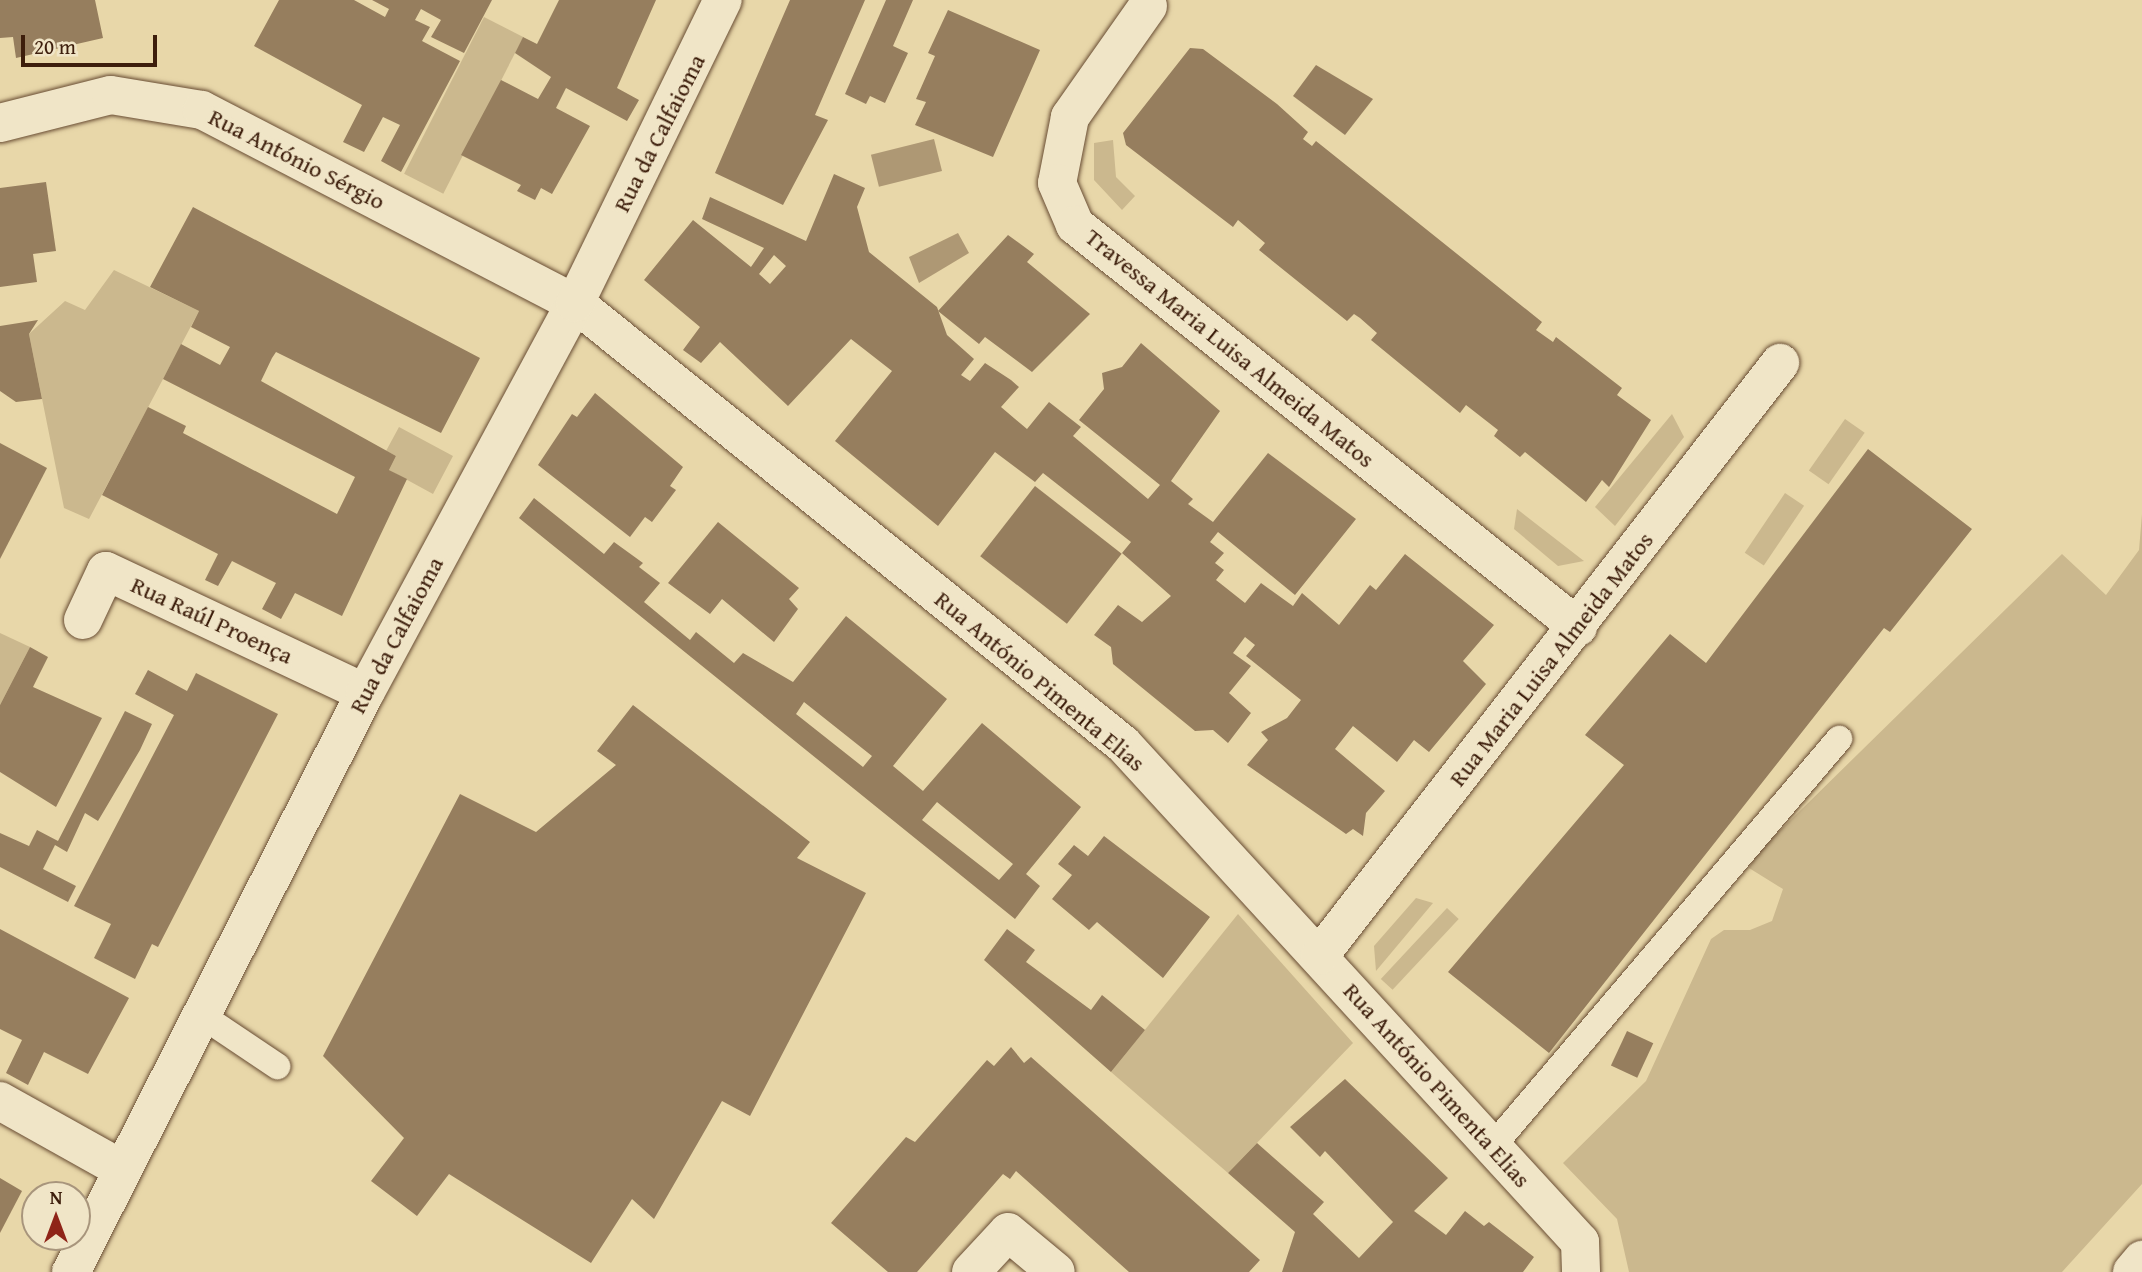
<!DOCTYPE html>
<html>
<head>
<meta charset="utf-8">
<style>
	body { margin:0 }
	#map { position:relative; width:2142px; height:1272px; overflow:hidden; background:#e8d7a9; font-family:"Gentium Book Plus",serif }
	div>[style] { position:absolute }
	.green>* { inset:0; background:#cbb88e; transform-origin:0 0 }
	.water>* { inset:0; background:#ae9874; transform-origin:0 0 }
	.building>* { inset:0; background:#967e5e; transform-origin:0 0 }
	.roads { filter:drop-shadow(0 0 2px #684c33) drop-shadow(0 0 2px #684c33) }
	.service>* { height:26px; margin:-13px; padding:0 13px; transform-origin:13px; border-radius:13px; background:#f0e5c7 }
	.minor>* { height:38px; margin:-19px; padding:0 19px; transform-origin:19px; border-radius:19px; background:#f0e5c7 }
	.secondary>* { height:38px; margin:-19px; padding:0 19px; transform-origin:19px; border-radius:19px; background:#f0e5c7 }
	span { translate:-50% -50%; white-space:nowrap; text-align:center; line-height:1.15; -webkit-text-stroke:7px #f0e5c7; paint-order:stroke }
	.street-label { font-size:24px; color:#3d1e0c }
	.north { position:absolute; left:21px; top:1181px; width:70px; height:70px; box-sizing:border-box; background:#f0e5c7; border:2px solid #a8957c; border-radius:50%; rotate:0deg; font-size:19px; font-weight:700; line-height:28px; text-align:center; color:#3d1e0c }
	.north::after { content:''; display:block; margin:auto; width:24px; height:32px; background:#8f2418; clip-path:polygon(50% 0,100% 100%,50% 72%,0 100%) }
	.scale { position:absolute; left:21px; top:35px; width:136px; height:32px; box-sizing:border-box; border:4px solid #3d1e0c; border-top:0; padding-left:9px; font-size:21px; line-height:24px; white-space:nowrap; color:#3d1e0c; -webkit-text-stroke:5px #f0e5c7; paint-order:stroke }
</style>
</head>
<body>
<div id="map">
	<div class="green">
		<div style="left:484px;top:17px;width:44px;height:176px;rotate:27deg"></div>
		<div style="clip-path:polygon(1113px 140px,1116px 177px,1135px 196px,1122px 210px,1094px 180px,1094px 143px)"></div>
		<div style="clip-path:polygon(114px 270px,199px 311px,89px 519px,64px 508px,29px 334px,65px 301px,85px 310px)"></div>
		<div style="clip-path:polygon(1672px 414px,1684px 437px,1615px 526px,1595px 507px)"></div>
		<div style="left:1845px;top:419px;width:24px;height:63px;rotate:35deg"></div>
		<div style="clip-path:polygon(399px 427px,453px 456px,433px 494px,389px 470px,396px 456px,386px 451px)"></div>
		<div style="left:1785px;top:493px;width:23px;height:72px;rotate:34deg"></div>
		<div style="clip-path:polygon(1517px 509px,1584px 561px,1558px 566px,1514px 529px)"></div>
		<div style="clip-path:polygon(2142px 514px,2142px 1184px,2062px 1272px,1629px 1272px,1617px 1219px,1563px 1163px,1646px 1081px,1711px 939px,1724px 930px,1750px 930px,1772px 921px,1783px 889px,1749px 868px,1758px 852px,2062px 554px,2106px 595px,2139px 550px)"></div>
		<div style="clip-path:polygon(0 633px,30px 647px,0 705px)"></div>
		<div style="clip-path:polygon(1416px 898px,1433px 903px,1376px 971px,1374px 946px)"></div>
		<div style="left:1447px;top:908px;width:16px;height:97px;rotate:43deg"></div>
		<div style="clip-path:polygon(1238px 914px,1353px 1043px,1228px 1173px,1111px 1072px)"></div>
	</div>
	<div class="water">
		<div style="left:934px;top:139px;width:33px;height:65px;rotate:76deg"></div>
		<div style="clip-path:polygon(958px 233px,969px 253px,919px 283px,909px 257px)"></div>
	</div>
	<div class="building">
		<div style="clip-path:polygon(0 0,95px 0,103px 38px,16px 58px,13px 37px,0 38px)"></div>
		<div style="clip-path:polygon(279px 0,354px 0,385px 17px,389px 9px,372px 0,492px 0,464px 53px,431px 37px,441px 20px,421px 9px,415px 20px,430px 27px,422px 41px,460px 61px,401px 172px,381px 161px,400px 125px,383px 117px,364px 152px,343px 142px,362px 105px,254px 46px)"></div>
		<div style="clip-path:polygon(559px 0,656px 0,617px 88px,639px 100px,627px 121px,566px 88px,556px 108px,590px 126px,552px 194px,541px 188px,535px 200px,517px 191px,521px 185px,461px 155px,501px 80px,538px 99px,551px 77px,515px 53px,523px 37px,537px 44px)"></div>
		<div style="clip-path:polygon(790px 0,865px 0,815px 115px,828px 120px,783px 205px,715px 173px)"></div>
		<div style="clip-path:polygon(886px 0,913px 0,893px 46px,908px 53px,885px 103px,870px 96px,866px 104px,845px 94px)"></div>
		<div style="clip-path:polygon(948px 10px,1040px 50px,993px 157px,915px 125px,926px 102px,916px 99px,935px 56px,928px 53px)"></div>
		<div style="clip-path:polygon(1190px 48px,1203px 49px,1277px 104px,1308px 132px,1303px 139px,1312px 146px,1316px 141px,1542px 322px,1536px 330px,1553px 342px,1556px 337px,1622px 388px,1617px 395px,1651px 420px,1609px 487px,1602px 480px,1586px 502px,1525px 452px,1520px 457px,1494px 436px,1498px 430px,1466px 405px,1460px 413px,1371px 340px,1377px 333px,1360px 318px,1354px 314px,1347px 321px,1259px 250px,1265px 243px,1238px 220px,1233px 227px,1126px 145px,1123px 133px)"></div>
		<div style="clip-path:polygon(1316px 65px,1373px 99px,1345px 135px,1293px 96px)"></div>
		<div style="clip-path:polygon(evenodd,834px 174px,865px 188px,857px 207px,869px 252px,937px 307px,947px 335px,974px 359px,961px 375px,970px 381px,985px 363px,1011px 380px,1019px 387px,1001px 407px,1027px 429px,1049px 402px,1081px 427px,1073px 436px,1148px 499px,1160px 485px,1079px 420px,1104px 389px,1102px 373px,1122px 367px,1141px 343px,1220px 411px,1171px 481px,1193px 499px,1188px 504px,1213px 522px,1268px 453px,1356px 519px,1295px 595px,1218px 532px,1210px 542px,1224px 553px,1215px 563px,1224px 570px,1216px 580px,1245px 603px,1261px 583px,1293px 606px,1302px 593px,1339px 625px,1370px 585px,1376px 590px,1405px 554px,1494px 625px,1463px 661px,1486px 684px,1429px 752px,1414px 740px,1397px 762px,1353px 726px,1335px 749px,1385px 791px,1366px 813px,1363px 836px,1353px 829px,1346px 834px,1247px 765px,1268px 740px,1261px 732px,1287px 718px,1301px 700px,1246px 656px,1255px 645px,1245px 637px,1233px 653px,1251px 666px,1229px 693px,1251px 713px,1228px 743px,1213px 730px,1195px 731px,1113px 664px,1111px 647px,1094px 635px,1118px 605px,1142px 622px,1171px 596px,1122px 553px,1131px 542px,1043px 473px,1035px 482px,995px 452px,938px 526px,835px 441px,892px 371px,851px 339px,788px 406px,720px 342px,701px 363px,683px 350px,700px 327px,644px 280px,693px 220px,751px 267px,764px 248px,702px 219px,710px 197px,806px 241px,834px 174px,774px 255px,786px 266px,770px 284px,759px 274px,774px 255px)"></div>
		<div style="clip-path:polygon(46px 182px,56px 251px,33px 254px,37px 282px,0 287px,0 188px)"></div>
		<div style="clip-path:polygon(193px 207px,480px 358px,441px 433px,276px 352px,272px 358px,261px 381px,396px 456px,389px 470px,407px 479px,342px 616px,295px 593px,281px 619px,262px 609px,276px 583px,232px 561px,218px 586px,205px 580px,218px 554px,102px 495px,148px 407px,186px 426px,183px 433px,337px 514px,355px 477px,163px 379px,181px 344px,220px 365px,230px 347px,191px 327px,199px 311px,150px 287px)"></div>
		<div style="clip-path:polygon(1008px 235px,1034px 254px,1027px 262px,1090px 314px,1032px 372px,985px 337px,979px 344px,938px 311px)"></div>
		<div style="clip-path:polygon(38px 320px,29px 334px,42px 399px,16px 402px,0 391px,0 326px)"></div>
		<div style="clip-path:polygon(595px 393px,683px 467px,670px 486px,676px 490px,652px 522px,645px 517px,630px 537px,538px 465px,572px 414px,577px 417px)"></div>
		<div style="clip-path:polygon(0 443px,47px 468px,0 559px)"></div>
		<div style="clip-path:polygon(1868px 449px,1972px 529px,1890px 632px,1884px 628px,1549px 1053px,1448px 972px,1624px 765px,1585px 735px,1670px 634px,1706px 663px)"></div>
		<div style="left:1035px;top:486px;width:110px;height:89px;rotate:38deg"></div>
		<div style="clip-path:polygon(evenodd,534px 498px,604px 554px,614px 542px,643px 563px,639px 567px,660px 583px,644px 602px,690px 640px,696px 632px,734px 663px,743px 653px,793px 682px,846px 616px,947px 699px,893px 766px,923px 791px,982px 723px,1081px 807px,1026px 874px,1040px 886px,1015px 919px,519px 518px,534px 498px,804px 702px,872px 756px,863px 767px,796px 714px,804px 702px,534px 498px,937px 802px,1013px 864px,999px 880px,922px 820px,937px 802px)"></div>
		<div style="clip-path:polygon(718px 522px,799px 588px,789px 599px,798px 609px,774px 642px,722px 599px,710px 614px,668px 583px)"></div>
		<div style="clip-path:polygon(30px 647px,48px 657px,33px 687px,102px 718px,56px 807px,0 772px,0 705px)"></div>
		<div style="clip-path:polygon(148px 670px,187px 691px,196px 673px,278px 714px,158px 947px,152px 944px,135px 979px,94px 958px,111px 924px,74px 906px,174px 715px,135px 694px)"></div>
		<div style="clip-path:polygon(633px 705px,810px 842px,797px 858px,866px 893px,750px 1116px,722px 1101px,654px 1219px,632px 1199px,591px 1263px,449px 1174px,417px 1216px,371px 1181px,404px 1138px,323px 1056px,460px 794px,536px 832px,616px 765px,597px 751px)"></div>
		<div style="clip-path:polygon(125px 711px,152px 724px,140px 750px,98px 821px,85px 813px,67px 852px,55px 845px,43px 869px,76px 886px,68px 902px,0 867px,0 833px,29px 846px,37px 830px,58px 841px)"></div>
		<div style="clip-path:polygon(1104px 836px,1210px 917px,1163px 978px,1097px 922px,1089px 930px,1052px 899px,1072px 875px,1058px 864px,1074px 845px,1088px 856px)"></div>
		<div style="clip-path:polygon(0 929px,129px 998px,88px 1074px,44px 1052px,28px 1085px,6px 1073px,22px 1040px,0 1029px)"></div>
		<div style="clip-path:polygon(1007px 929px,1035px 950px,1026px 962px,1091px 1010px,1102px 995px,1145px 1030px,1111px 1072px,984px 960px)"></div>
		<div style="left:1627px;top:1031px;width:29px;height:38px;rotate:25deg"></div>
		<div style="clip-path:polygon(1011px 1047px,1024px 1063px,1031px 1057px,1260px 1260px,1249px 1272px,1129px 1272px,1016px 1171px,1010px 1179px,1003px 1174px,917px 1272px,888px 1272px,831px 1223px,906px 1137px,915px 1142px,987px 1060px,994px 1066px)"></div>
		<div style="clip-path:polygon(1345px 1079px,1448px 1178px,1414px 1211px,1446px 1235px,1465px 1211px,1484px 1226px,1489px 1222px,1534px 1257px,1523px 1272px,1282px 1272px,1295px 1232px,1228px 1173px,1257px 1143px,1324px 1202px,1313px 1214px,1359px 1258px,1393px 1222px,1325px 1151px,1320px 1157px,1290px 1127px)"></div>
		<div style="clip-path:polygon(0 1178px,22px 1191px,0 1233px)"></div>
	</div>
	<div class="roads">
		<div class="service">
			<div style="left:201px;top:1015px;width:92px;rotate:33.9deg"></div>
			<div style="left:1492px;top:1147px;width:536px;rotate:-49.62deg"></div>
		</div>
		<div class="minor">
			<div style="left:1148px;top:6px;width:136px;rotate:125.1deg"></div>
			<div style="left:1070px;top:117px;width:67px;rotate:101.1deg"></div>
			<div style="left:1057px;top:183px;width:46px;rotate:66.8deg"></div>
			<div style="left:1075px;top:225px;width:644px;rotate:38.63deg"></div>
			<div style="left:0;top:123px;width:114px;rotate:-14.2deg"></div>
			<div style="left:111px;top:95px;width:92px;rotate:9.4deg"></div>
			<div style="left:202px;top:110px;width:420px;rotate:27.4deg"></div>
			<div style="left:575px;top:303px;width:703px;rotate:38.83deg"></div>
			<div style="left:1123px;top:744px;width:676px;rotate:47.46deg"></div>
			<div style="left:1580px;top:1242px;width:30px;rotate:88deg"></div>
			<div style="left:83px;top:620px;width:54px;rotate:-64.9deg"></div>
			<div style="left:106px;top:571px;width:286px;rotate:25.2deg"></div>
			<div style="left:1320px;top:955px;width:750px;rotate:-52.15deg"></div>
			<div style="left:0;top:1101px;width:137px;rotate:29.2deg"></div>
			<div style="left:71px;top:1272px;width:649px;rotate:-63.08deg"></div>
			<div style="left:365px;top:693px;width:443px;rotate:-61.7deg"></div>
			<div style="left:575px;top:303px;width:337px;rotate:-64deg"></div>
			<div style="left:971px;top:1272px;width:54px;rotate:-47.2deg"></div>
			<div style="left:1008px;top:1232px;width:62px;rotate:39.8deg"></div>
		</div>
		<div class="secondary">
			<div style="left:2132px;top:1272px;width:16px;rotate:-50deg"></div>
		</div>
	</div>
	<div class="street-label">
		<span style="left:659px;top:133px;rotate:-63deg">Rua da Calfaioma</span>
		<span style="left:297px;top:159px;rotate:27deg">Rua António Sérgio</span>
		<span style="left:1230px;top:348px;rotate:39deg">Travessa Maria Luisa Almeida Matos</span>
		<span style="left:212px;top:620px;rotate:25deg">Rua Raúl Proença</span>
		<span style="left:396px;top:635px;rotate:-62deg">Rua da Calfaioma</span>
		<span style="left:1551px;top:659px;rotate:-52deg">Rua Maria Luisa Almeida Matos</span>
		<span style="left:1040px;top:681px;rotate:40deg">Rua António Pimenta Elias</span>
		<span style="left:1437px;top:1085px;rotate:48deg">Rua António Pimenta Elias</span>
	</div>
	<div class="north">N</div>
	<div class="scale">20 m</div>
</div>
</body>
</html>
